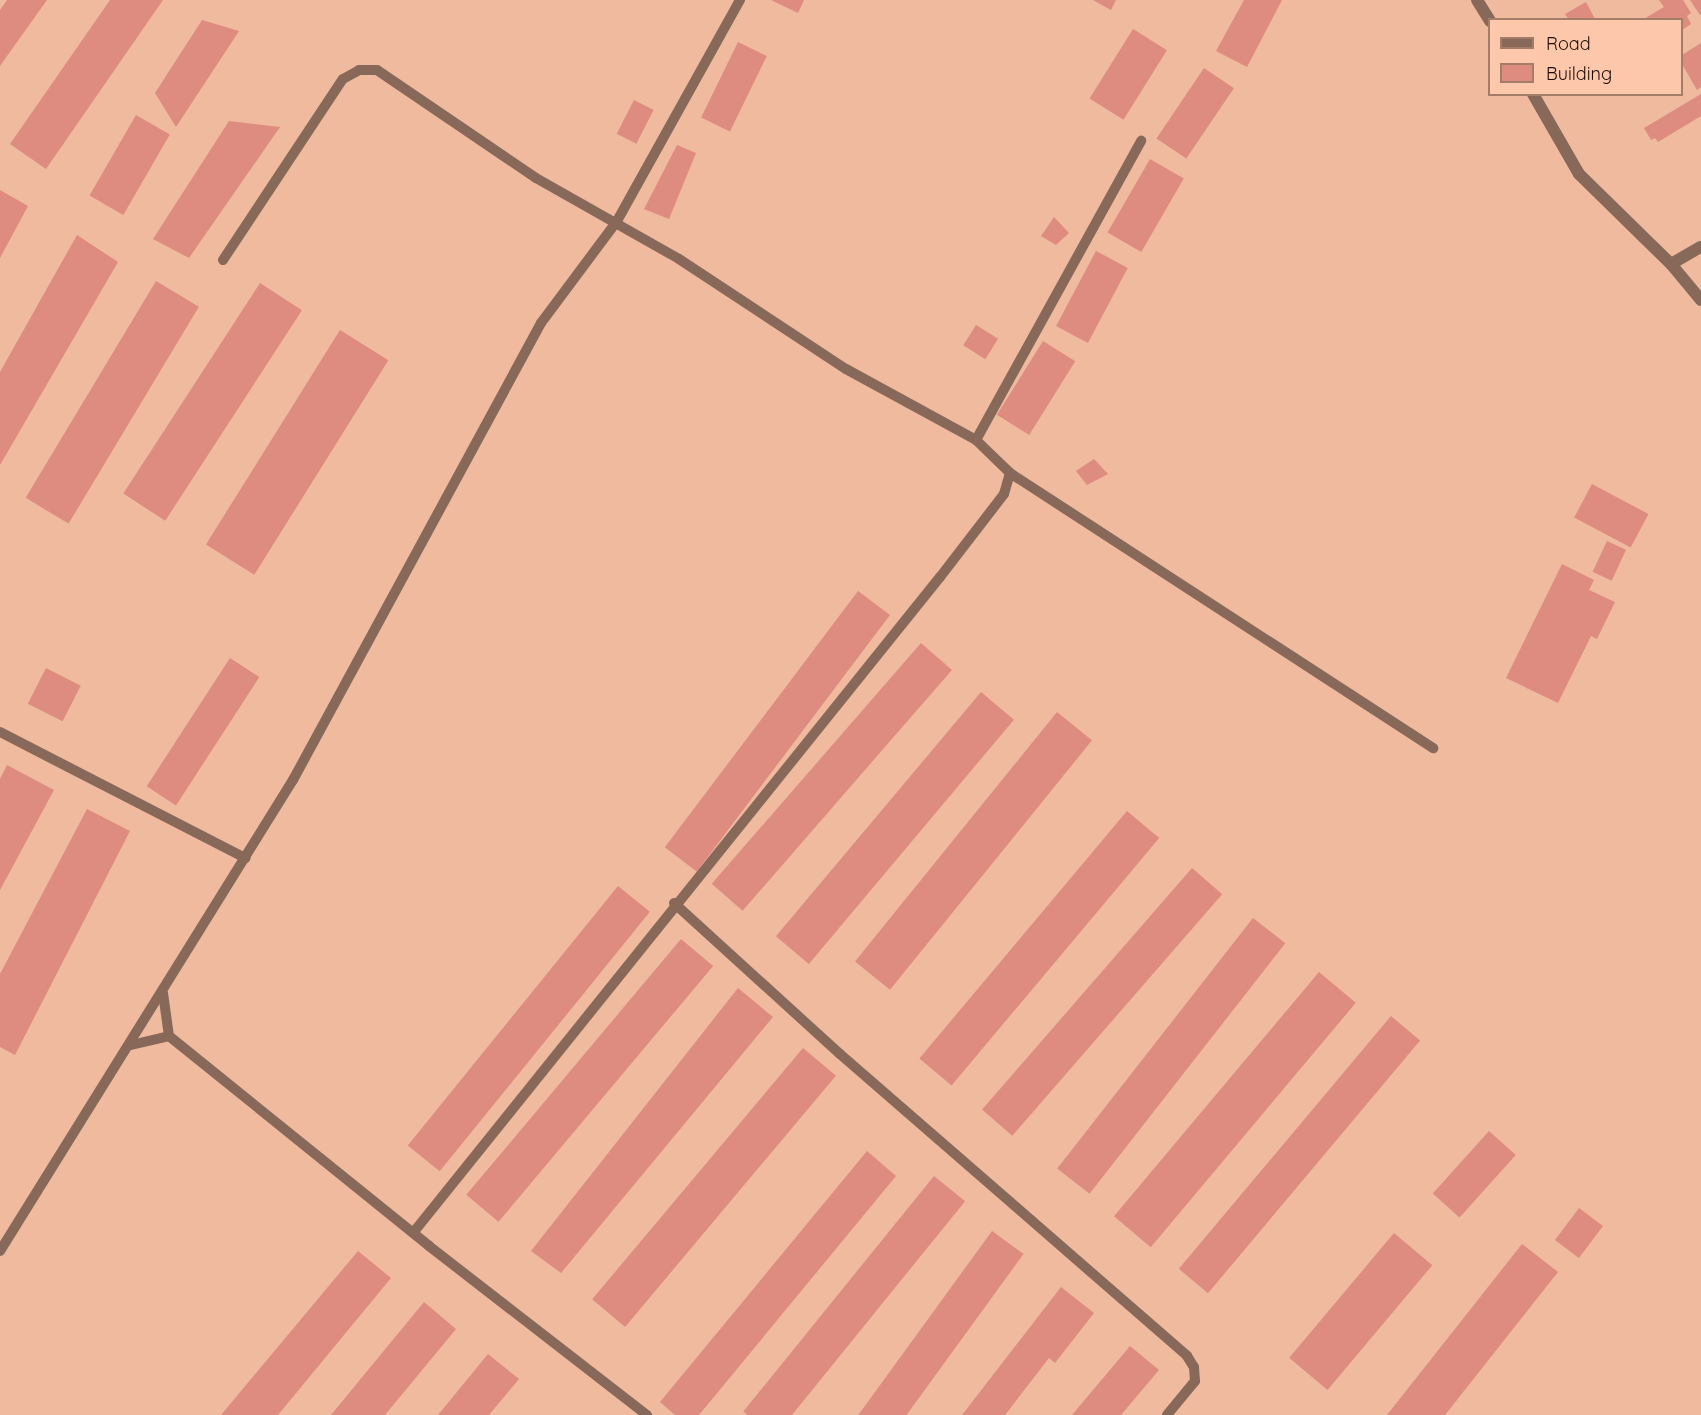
<!DOCTYPE html>
<html>
<head>
<meta charset="utf-8">
<style>
	body { margin:0 }
	#map { position:relative; width:1701px; height:1415px; overflow:hidden; background:#f0ba9f; font-family:Quicksand,sans-serif }
	div>[style] { position:absolute }
	.building>* { inset:0; background:#de8b80; transform-origin:0 0 }
	.service>* { height:10px; margin:-5px; padding:0 5px; transform-origin:5px; border-radius:5px; background:#886959 }
	.minor>* { height:12px; margin:-6px; padding:0 6px; transform-origin:6px; border-radius:6px; background:#886959 }
	span { translate:-50% -50%; white-space:nowrap; text-align:center; line-height:1.15; -webkit-text-stroke:4.5px #fdc7ac; paint-order:stroke }
	.legend { position:absolute; left:1488px; top:18px; width:195px; height:78px; box-sizing:border-box; background:#fdc7ac; border:2px solid #a47d69; margin:0; padding:8px 10px; list-style:none; font-size:18px; color:#1f0d04 }
	.legend li { display:flex; align-items:center; gap:12px; height:30px }
	.legend b { width:30px; border:2px solid #a47d69 }
</style>
</head>
<body>
<div id="map">
	<div class="building">
		<div style="clip-path:polygon(7px 0,47px 0,0 66px,0 10px)"></div>
		<div style="clip-path:polygon(110px 0,163px 0,46px 169px,10px 144px)"></div>
		<div style="clip-path:polygon(771px 0,804px 0,798px 13px)"></div>
		<div style="clip-path:polygon(1093px 0,1116px 0,1111px 10px)"></div>
		<div style="clip-path:polygon(1244px 0,1282px 0,1247px 67px,1216px 51px)"></div>
		<div style="clip-path:polygon(1659px 0,1683px 0,1691px 13px,1687px 16px,1691px 24px,1682px 30px,1682px 20px,1642px 20px,1664px 7px)"></div>
		<div style="clip-path:polygon(1690px 0,1701px 0,1701px 14px,1700px 15px)"></div>
		<div style="clip-path:polygon(1586px 2px,1595px 19px,1569px 20px,1565px 14px)"></div>
		<div style="clip-path:polygon(202px 20px,239px 31px,176px 127px,155px 93px)"></div>
		<div style="left:1133px;top:29px;width:40px;height:82px;rotate:32deg"></div>
		<div style="left:738px;top:42px;width:32px;height:84px;rotate:26deg"></div>
		<div style="clip-path:polygon(1701px 43px,1701px 87px,1697px 90px,1682px 64px,1682px 55px)"></div>
		<div style="left:1204px;top:68px;width:36px;height:85px;rotate:34deg"></div>
		<div style="clip-path:polygon(1701px 94px,1701px 116px,1658px 142px,1655px 138px,1651px 140px,1644px 128px)"></div>
		<div style="left:634px;top:100px;width:22px;height:38px;rotate:27deg"></div>
		<div style="left:136px;top:115px;width:39px;height:93px;rotate:30deg"></div>
		<div style="clip-path:polygon(229px 121px,280px 127px,189px 258px,153px 239px)"></div>
		<div style="clip-path:polygon(677px 145px,696px 153px,669px 219px,644px 209px)"></div>
		<div style="left:1150px;top:159px;width:39px;height:85px;rotate:30deg"></div>
		<div style="clip-path:polygon(0 190px,28px 206px,0 258px)"></div>
		<div style="clip-path:polygon(1054px 217px,1069px 233px,1056px 245px,1041px 236px)"></div>
		<div style="clip-path:polygon(77px 235px,118px 262px,0 465px,0 372px)"></div>
		<div style="left:1096px;top:251px;width:36px;height:85px;rotate:28deg"></div>
		<div style="left:156px;top:281px;width:50px;height:253px;rotate:31deg"></div>
		<div style="left:260px;top:283px;width:50px;height:251px;rotate:33deg"></div>
		<div style="left:976px;top:325px;width:26px;height:24px;rotate:32deg"></div>
		<div style="left:340px;top:330px;width:57px;height:253px;rotate:32deg"></div>
		<div style="left:1043px;top:341px;width:38px;height:87px;rotate:32deg"></div>
		<div style="clip-path:polygon(1094px 459px,1108px 474px,1087px 485px,1076px 471px)"></div>
		<div style="left:1592px;top:484px;width:64px;height:38px;rotate:28deg"></div>
		<div style="left:1607px;top:541px;width:21px;height:34px;rotate:25deg"></div>
		<div style="clip-path:polygon(1562px 564px,1594px 580px,1589px 590px,1615px 602px,1597px 639px,1591px 636px,1558px 703px,1506px 678px)"></div>
		<div style="left:858px;top:591px;width:40px;height:321px;rotate:37deg"></div>
		<div style="left:921px;top:643px;width:41px;height:319px;rotate:41deg"></div>
		<div style="left:230px;top:658px;width:35px;height:153px;rotate:33deg"></div>
		<div style="left:46px;top:668px;width:39px;height:40px;rotate:27deg"></div>
		<div style="left:981px;top:692px;width:43px;height:319px;rotate:40deg"></div>
		<div style="left:1057px;top:712px;width:45px;height:321px;rotate:39deg"></div>
		<div style="clip-path:polygon(7px 765px,54px 790px,0 890px,0 779px)"></div>
		<div style="clip-path:polygon(87px 809px,130px 831px,15px 1055px,0 1047px,0 974px)"></div>
		<div style="left:1127px;top:811px;width:42px;height:323px;rotate:40deg"></div>
		<div style="left:1192px;top:868px;width:40px;height:320px;rotate:41deg"></div>
		<div style="left:618px;top:886px;width:41px;height:334px;rotate:39deg"></div>
		<div style="left:1253px;top:918px;width:41px;height:318px;rotate:38deg"></div>
		<div style="left:681px;top:939px;width:42px;height:334px;rotate:40deg"></div>
		<div style="left:1319px;top:972px;width:48px;height:319px;rotate:40deg"></div>
		<div style="clip-path:polygon(738px 988px,773px 1017px,561px 1273px,531px 1251px)"></div>
		<div style="left:1391px;top:1016px;width:38px;height:330px;rotate:40deg"></div>
		<div style="left:803px;top:1048px;width:43px;height:328px;rotate:40deg"></div>
		<div style="left:1489px;top:1131px;width:36px;height:84px;rotate:42deg"></div>
		<div style="clip-path:polygon(867px 1151px,896px 1176px,699px 1415px,675px 1415px,660px 1402px)"></div>
		<div style="left:934px;top:1176px;width:40px;height:303px;rotate:39deg"></div>
		<div style="left:1579px;top:1208px;width:30px;height:40px;rotate:37deg"></div>
		<div style="left:992px;top:1231px;width:39px;height:228px;rotate:36deg"></div>
		<div style="left:1394px;top:1233px;width:50px;height:163px;rotate:40deg"></div>
		<div style="clip-path:polygon(1522px 1244px,1558px 1272px,1445px 1415px,1387px 1415px)"></div>
		<div style="clip-path:polygon(358px 1251px,391px 1278px,278px 1415px,221px 1415px)"></div>
		<div style="clip-path:polygon(1061px 1287px,1094px 1313px,1055px 1363px,1049px 1358px,1005px 1415px,962px 1415px)"></div>
		<div style="clip-path:polygon(424px 1302px,456px 1329px,385px 1415px,331px 1415px)"></div>
		<div style="clip-path:polygon(1130px 1346px,1159px 1370px,1121px 1415px,1072px 1415px)"></div>
		<div style="clip-path:polygon(488px 1354px,519px 1379px,489px 1415px,438px 1415px)"></div>
	</div>
	<div class="service">
		<div style="left:223px;top:260px;width:217px;rotate:-56.5deg"></div>
		<div style="left:343px;top:79px;width:18px;rotate:-29deg"></div>
		<div style="left:359px;top:70px;width:18px"></div>
		<div style="left:377px;top:70px;width:192px;rotate:34.2deg"></div>
		<div style="left:536px;top:178px;width:164px;rotate:29.5deg"></div>
		<div style="left:679px;top:259px;width:200px;rotate:33.4deg"></div>
		<div style="left:846px;top:369px;width:148px;rotate:28.6deg"></div>
		<div style="left:976px;top:440px;width:47px;rotate:44.1deg"></div>
		<div style="left:1010px;top:473px;width:22px;rotate:106deg"></div>
		<div style="left:1004px;top:494px;width:105px;rotate:127.6deg"></div>
		<div style="left:940px;top:577px;width:841px;rotate:128.78deg"></div>
		<div style="left:976px;top:440px;width:342px;rotate:-61.1deg"></div>
		<div style="left:1010px;top:473px;width:505px;rotate:33.03deg"></div>
		<div style="left:0;top:732px;width:276px;rotate:27.2deg"></div>
		<div style="left:674px;top:903px;width:224px;rotate:42.3deg"></div>
		<div style="left:840px;top:1054px;width:460px;rotate:41deg"></div>
		<div style="left:1187px;top:1356px;width:13px;rotate:58deg"></div>
		<div style="left:1194px;top:1367px;width:14px;rotate:86deg"></div>
		<div style="left:1195px;top:1381px;width:44px;rotate:129.5deg"></div>
		<div style="left:163px;top:993px;width:43px;rotate:82.1deg"></div>
		<div style="left:169px;top:1036px;width:334px;rotate:38.9deg"></div>
		<div style="left:429px;top:1246px;width:276px;rotate:37.8deg"></div>
		<div style="left:131px;top:1045px;width:39px;rotate:-13deg"></div>
		<div style="left:0;top:1251px;width:555px;rotate:-58.12deg"></div>
		<div style="left:293px;top:780px;width:520px;rotate:-61.51deg"></div>
		<div style="left:541px;top:323px;width:127px;rotate:-53.3deg"></div>
		<div style="left:617px;top:221px;width:253px;rotate:-60.9deg"></div>
	</div>
	<div class="minor">
		<div style="left:1477px;top:0;width:25px;rotate:58deg"></div>
		<div style="left:1533px;top:94px;width:92px;rotate:60.1deg"></div>
		<div style="left:1579px;top:174px;width:129px;rotate:44.4deg"></div>
		<div style="left:1671px;top:264px;width:47px;rotate:50.2deg"></div>
		<div style="left:1671px;top:264px;width:34px;rotate:-30deg"></div>
	</div>
	<ul class="legend">
	<li><b style="height:8px;background:#886959"></b>Road</li>
	<li><b style="height:16px;background:#de8b80"></b>Building</li>
	</ul>
</div>
</body>
</html>
